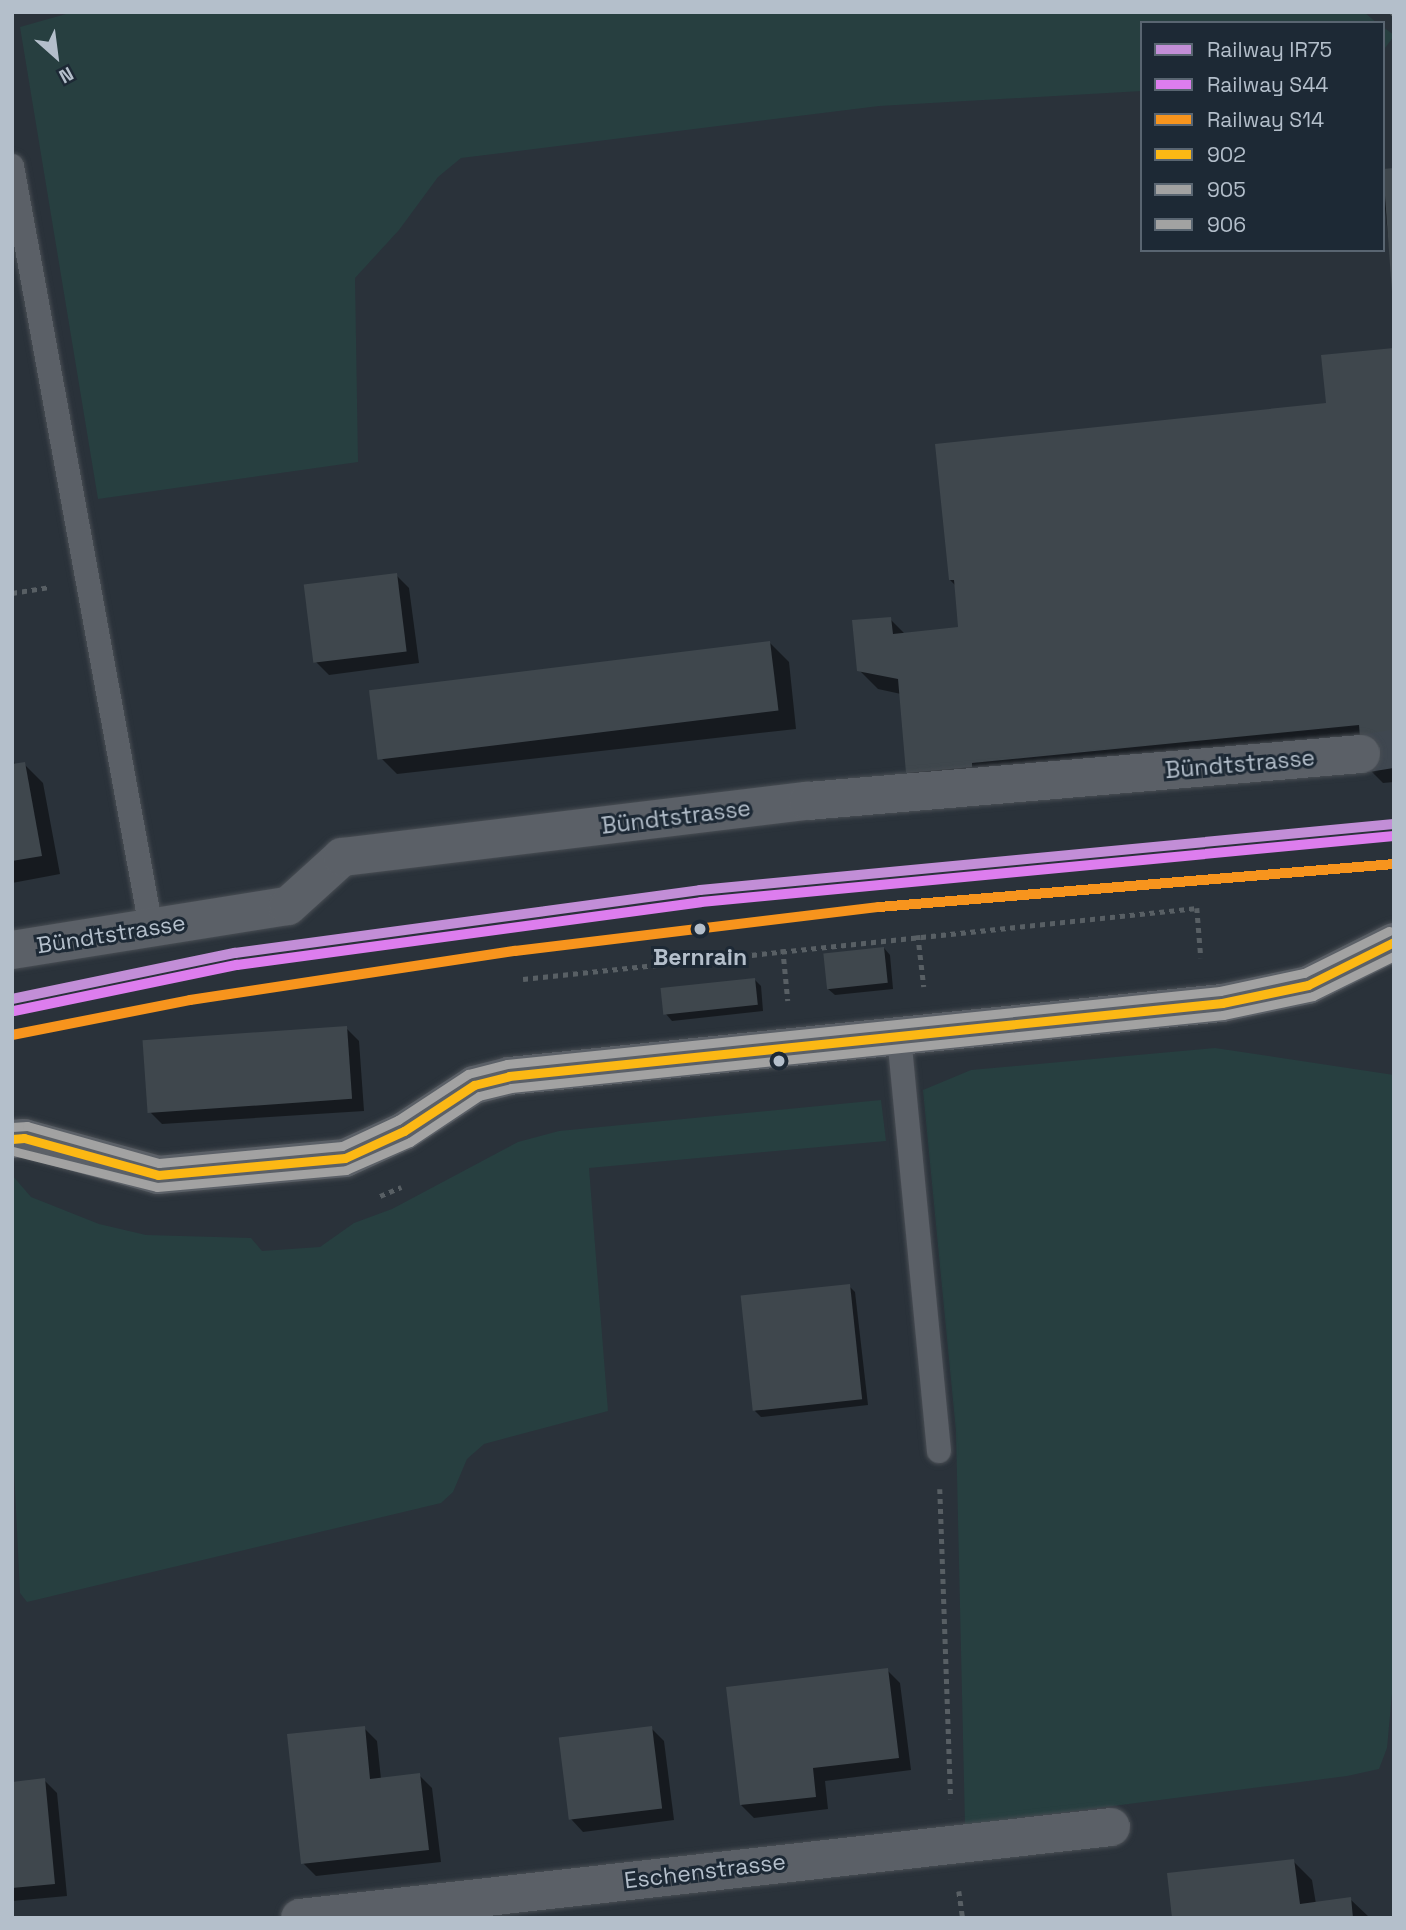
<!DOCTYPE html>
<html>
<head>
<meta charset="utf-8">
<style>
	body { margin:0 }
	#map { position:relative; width:1406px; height:1930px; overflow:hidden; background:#2a323a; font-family:"Space Grotesk",sans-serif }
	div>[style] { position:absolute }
	.green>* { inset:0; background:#273f40; transform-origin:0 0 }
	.shadow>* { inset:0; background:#0007 }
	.building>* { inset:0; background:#3f474d; transform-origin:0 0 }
	.street-tunnel>* { height:38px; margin-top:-19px; transform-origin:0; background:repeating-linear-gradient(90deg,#3f4750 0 38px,transparent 0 57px) }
	.path>* { height:4.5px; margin-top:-2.25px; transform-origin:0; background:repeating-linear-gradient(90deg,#585f64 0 5px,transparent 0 10px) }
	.roads { filter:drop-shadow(0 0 2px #494e54) drop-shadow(0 0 2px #494e54) }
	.lane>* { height:24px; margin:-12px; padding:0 12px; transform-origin:12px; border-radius:12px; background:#5b6067 }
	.street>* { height:38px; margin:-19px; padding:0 19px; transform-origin:19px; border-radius:19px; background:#5b6067 }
	.bus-1>* { height:9px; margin:-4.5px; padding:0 4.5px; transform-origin:4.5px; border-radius:4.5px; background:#fcb814 }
	.bus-2>* { height:9px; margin:-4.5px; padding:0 4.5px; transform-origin:4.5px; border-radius:4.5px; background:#a2a2a2 }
	.bus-3>* { height:9px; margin:-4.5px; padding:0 4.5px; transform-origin:4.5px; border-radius:4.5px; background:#a2a2a2 }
	.rail-1>* { height:10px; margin:-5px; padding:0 5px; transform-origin:5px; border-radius:5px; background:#c28ed7 }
	.rail-2>* { height:10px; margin:-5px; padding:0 5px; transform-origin:5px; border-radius:5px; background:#dd7dee }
	.rail-3>* { height:10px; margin:-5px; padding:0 5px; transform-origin:5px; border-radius:5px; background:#f7941d }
	.dots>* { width:19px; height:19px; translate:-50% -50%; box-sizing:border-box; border:4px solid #1d2935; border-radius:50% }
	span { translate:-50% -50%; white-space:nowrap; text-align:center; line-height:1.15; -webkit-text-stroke:6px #1d2935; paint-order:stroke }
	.street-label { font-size:23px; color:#b4bfcb }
	.stop-label { font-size:23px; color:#b4bfcb; font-weight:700 }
	.frame { position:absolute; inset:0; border:14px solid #b4bfcb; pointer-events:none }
	.legend { position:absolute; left:1140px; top:21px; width:245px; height:231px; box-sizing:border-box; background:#1d2935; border:2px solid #596571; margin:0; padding:9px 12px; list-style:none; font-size:21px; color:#b4bfcb }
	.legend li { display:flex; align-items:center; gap:14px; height:35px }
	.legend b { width:35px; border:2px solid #596571 }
	.north { position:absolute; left:21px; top:21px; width:70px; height:70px; -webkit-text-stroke:5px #1d2935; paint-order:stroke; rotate:152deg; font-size:19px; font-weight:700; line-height:28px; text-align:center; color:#b4bfcb }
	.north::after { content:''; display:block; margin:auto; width:24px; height:32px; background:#b4bfcb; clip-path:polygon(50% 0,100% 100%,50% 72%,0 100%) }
</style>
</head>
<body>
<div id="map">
	<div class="green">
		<div style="clip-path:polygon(73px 12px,1364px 12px,1377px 23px,1142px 23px,1142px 91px,879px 106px,461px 158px,438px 177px,399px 230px,355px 278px,358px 462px,98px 499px,20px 27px)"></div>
		<div style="left:1383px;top:27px;width:14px;height:70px;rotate:36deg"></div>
		<div style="clip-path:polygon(1215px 1048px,1394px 1075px,1394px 1672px,1387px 1748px,1379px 1769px,1347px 1776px,965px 1825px,956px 1431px,923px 1090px,971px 1070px)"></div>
		<div style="clip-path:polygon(881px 1100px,886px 1141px,589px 1168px,608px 1411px,484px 1444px,467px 1459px,453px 1492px,441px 1503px,27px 1602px,20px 1593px,12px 1427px,12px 1175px,31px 1197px,99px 1224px,146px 1235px,251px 1238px,262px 1251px,320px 1247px,354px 1223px,392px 1209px,518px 1142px,559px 1131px)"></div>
	</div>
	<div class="shadow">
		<div style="clip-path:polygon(1394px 170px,1394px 292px,1383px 189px,1383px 171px)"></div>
		<div style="clip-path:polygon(1394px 350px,1394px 782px,1383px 783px,1364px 764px,927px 791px,908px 772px,901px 694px,878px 689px,859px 670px,890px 619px,906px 635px,960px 629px,956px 586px,950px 580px,1328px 405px)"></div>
		<div style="clip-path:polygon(396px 575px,409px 588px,419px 663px,329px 675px,316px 662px)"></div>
		<div style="clip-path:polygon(770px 643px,789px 662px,796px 729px,397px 774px,378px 755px)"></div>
		<div style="clip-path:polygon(12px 752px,15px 766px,24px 764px,43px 783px,60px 874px,12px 883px)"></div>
		<div style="clip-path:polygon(884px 948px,890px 955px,893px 989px,835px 995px,828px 989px)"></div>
		<div style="clip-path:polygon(755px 980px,761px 986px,763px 1011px,672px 1021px,666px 1014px)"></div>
		<div style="clip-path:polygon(346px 1028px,359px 1041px,364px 1111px,162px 1124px,149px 1111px)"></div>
		<div style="clip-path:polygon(849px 1286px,855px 1292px,868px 1405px,761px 1417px,755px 1411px)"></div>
		<div style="clip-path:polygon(887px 1670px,900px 1683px,911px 1770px,825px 1781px,828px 1809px,754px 1818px,741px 1805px)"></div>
		<div style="clip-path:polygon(364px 1728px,377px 1741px,381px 1779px,419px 1775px,432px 1788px,441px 1862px,316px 1876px,303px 1863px)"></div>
		<div style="clip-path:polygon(651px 1728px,664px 1741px,674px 1820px,583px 1832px,571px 1819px)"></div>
		<div style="clip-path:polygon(44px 1780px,57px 1793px,67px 1896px,12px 1901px,12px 1784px)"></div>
		<div style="clip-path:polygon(1293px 1861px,1312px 1880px,1316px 1904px,1350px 1899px,1369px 1917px,1174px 1918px)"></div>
	</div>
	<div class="building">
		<div style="clip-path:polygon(1394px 168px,1394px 292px,1392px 292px,1383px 169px)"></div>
		<div style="clip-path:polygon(1394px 348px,1394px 762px,1362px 765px,1359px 725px,972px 763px,972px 767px,906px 773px,898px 679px,857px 671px,852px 620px,891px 617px,893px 634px,958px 627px,954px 580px,949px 580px,935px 444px,1326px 403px,1321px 355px)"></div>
		<div style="left:397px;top:573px;width:79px;height:94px;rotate:83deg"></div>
		<div style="left:770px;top:641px;width:70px;height:404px;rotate:83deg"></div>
		<div style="clip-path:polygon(25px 762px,42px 856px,12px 861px,12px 764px)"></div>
		<div style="left:884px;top:947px;width:36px;height:61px;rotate:84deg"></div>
		<div style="left:755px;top:978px;width:27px;height:95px;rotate:84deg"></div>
		<div style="left:347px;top:1026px;width:73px;height:205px;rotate:86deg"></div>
		<div style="left:850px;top:1284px;width:116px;height:110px;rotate:84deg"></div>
		<div style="clip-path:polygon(888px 1668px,899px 1758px,813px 1768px,816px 1797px,740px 1805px,726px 1687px)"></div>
		<div style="clip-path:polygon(365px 1726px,370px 1779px,420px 1773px,429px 1850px,301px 1864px,287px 1734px)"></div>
		<div style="left:652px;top:1726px;width:83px;height:94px;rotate:83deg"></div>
		<div style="clip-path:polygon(45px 1778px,55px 1884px,12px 1888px,12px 1782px)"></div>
		<div style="clip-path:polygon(1294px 1859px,1300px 1904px,1351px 1897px,1353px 1918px,1172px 1918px,1167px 1873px)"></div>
	</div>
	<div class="street-tunnel">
		<div style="left:1361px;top:754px;width:33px;rotate:-9deg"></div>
	</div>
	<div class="path">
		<div style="left:1392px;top:12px;width:3px;rotate:45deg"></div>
		<div style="left:12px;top:593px;width:36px;rotate:-9deg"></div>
		<div style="left:918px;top:935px;width:52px;rotate:83.4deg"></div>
		<div style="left:783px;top:949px;width:52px;rotate:84.5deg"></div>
		<div style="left:523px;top:979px;width:678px;rotate:-6.01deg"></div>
		<div style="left:1197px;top:908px;width:50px;rotate:85.4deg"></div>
		<div style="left:380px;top:1196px;width:23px;rotate:-23deg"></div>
		<div style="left:940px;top:1489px;width:310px;rotate:88deg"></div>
		<div style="left:959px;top:1891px;width:27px;rotate:82deg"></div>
	</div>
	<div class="roads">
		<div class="lane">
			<div style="left:12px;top:166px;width:775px;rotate:79.66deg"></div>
			<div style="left:899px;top:1036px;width:417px;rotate:84.5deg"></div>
		</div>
		<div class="street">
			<div style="left:12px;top:950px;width:279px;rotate:-9.1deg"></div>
			<div style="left:288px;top:906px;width:73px;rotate:-42.2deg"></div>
			<div style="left:342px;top:857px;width:469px;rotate:-6.9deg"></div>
			<div style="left:808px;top:801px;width:555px;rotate:-4.86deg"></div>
			<div style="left:12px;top:1139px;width:12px;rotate:-5deg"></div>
			<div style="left:24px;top:1138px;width:139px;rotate:15.4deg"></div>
			<div style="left:158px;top:1175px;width:188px;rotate:-5.2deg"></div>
			<div style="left:345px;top:1158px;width:65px;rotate:-24.6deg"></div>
			<div style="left:404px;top:1131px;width:84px;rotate:-33.3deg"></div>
			<div style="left:474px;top:1085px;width:36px;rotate:-14deg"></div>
			<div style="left:509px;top:1076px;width:717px;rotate:-5.85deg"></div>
			<div style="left:1222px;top:1003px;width:88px;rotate:-11.8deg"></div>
			<div style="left:1308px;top:985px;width:96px;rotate:-26.6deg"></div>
			<div style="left:300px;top:1918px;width:816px;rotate:-6.4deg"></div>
		</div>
	</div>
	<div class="bus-1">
		<div style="left:12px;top:1139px;width:12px;rotate:-5deg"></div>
		<div style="left:24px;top:1138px;width:139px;rotate:15.4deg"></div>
		<div style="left:158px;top:1175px;width:188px;rotate:-5.2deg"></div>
		<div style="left:345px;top:1158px;width:65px;rotate:-24.6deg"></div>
		<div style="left:404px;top:1131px;width:84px;rotate:-33.3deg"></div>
		<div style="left:474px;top:1085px;width:36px;rotate:-14deg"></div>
		<div style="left:509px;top:1076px;width:717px;rotate:-5.85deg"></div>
		<div style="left:1222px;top:1003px;width:88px;rotate:-11.8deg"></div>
		<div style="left:1308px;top:985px;width:96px;rotate:-26.6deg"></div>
	</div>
	<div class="bus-2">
		<div style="left:13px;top:1151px;width:148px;rotate:14deg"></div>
		<div style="left:157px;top:1187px;width:190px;rotate:-5.1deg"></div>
		<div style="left:346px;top:1170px;width:70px;rotate:-23.6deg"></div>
		<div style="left:410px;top:1142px;width:83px;rotate:-33.7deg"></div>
		<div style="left:479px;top:1096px;width:33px;rotate:-14deg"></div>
		<div style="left:511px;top:1088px;width:716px;rotate:-5.85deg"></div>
		<div style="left:1223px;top:1015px;width:92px;rotate:-11.9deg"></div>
		<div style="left:1313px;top:996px;width:90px;rotate:-26.3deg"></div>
	</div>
	<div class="bus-3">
		<div style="left:12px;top:1127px;width:15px;rotate:-4deg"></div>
		<div style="left:27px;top:1126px;width:137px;rotate:15.7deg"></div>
		<div style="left:159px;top:1163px;width:184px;rotate:-5.3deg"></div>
		<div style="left:342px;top:1146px;width:62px;rotate:-24.9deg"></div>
		<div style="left:398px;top:1120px;width:84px;rotate:-33.3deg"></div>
		<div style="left:468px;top:1074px;width:40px;rotate:-14.4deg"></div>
		<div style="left:507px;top:1064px;width:717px;rotate:-5.85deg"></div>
		<div style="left:1220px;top:991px;width:86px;rotate:-12.1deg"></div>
		<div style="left:1304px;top:973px;width:95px;rotate:-26.3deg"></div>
	</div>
	<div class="rail-1">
		<div style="left:12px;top:999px;width:228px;rotate:-11.7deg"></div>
		<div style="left:235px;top:953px;width:469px;rotate:-7.7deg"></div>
		<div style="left:700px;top:890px;width:697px;rotate:-5.43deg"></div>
	</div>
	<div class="rail-2">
		<div style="left:14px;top:1011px;width:228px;rotate:-11.7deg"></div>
		<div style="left:237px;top:965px;width:468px;rotate:-7.7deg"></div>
		<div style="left:701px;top:902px;width:696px;rotate:-5.44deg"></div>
	</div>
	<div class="rail-3">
		<div style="left:12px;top:1035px;width:181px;rotate:-11.1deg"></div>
		<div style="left:190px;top:1000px;width:329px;rotate:-8.6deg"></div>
		<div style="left:515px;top:951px;width:367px;rotate:-6.9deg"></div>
		<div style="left:879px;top:907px;width:517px;rotate:-4.77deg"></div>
	</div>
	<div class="dots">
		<div style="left:700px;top:929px;background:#b4bfcb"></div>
		<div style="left:779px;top:1061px;background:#b4bfcb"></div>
	</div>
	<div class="street-label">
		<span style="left:1240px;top:764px;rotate:-5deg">Bündtstrasse</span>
		<span style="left:676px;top:817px;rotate:-7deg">Bündtstrasse</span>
		<span style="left:111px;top:934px;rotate:-9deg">Bündtstrasse</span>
		<span style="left:705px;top:1871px;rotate:-7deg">Eschenstrasse</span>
	</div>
	<div class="stop-label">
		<span style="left:700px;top:957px">Bernrain</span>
	</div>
	<div class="frame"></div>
	<ul class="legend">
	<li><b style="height:9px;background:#c28ed7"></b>Railway IR75</li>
	<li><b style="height:9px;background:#dd7dee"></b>Railway S44</li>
	<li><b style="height:9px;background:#f7941d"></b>Railway S14</li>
	<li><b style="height:9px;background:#fcb814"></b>902</li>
	<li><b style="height:9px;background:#a2a2a2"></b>905</li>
	<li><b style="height:9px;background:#a2a2a2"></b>906</li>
	</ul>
	<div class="north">N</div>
</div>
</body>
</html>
